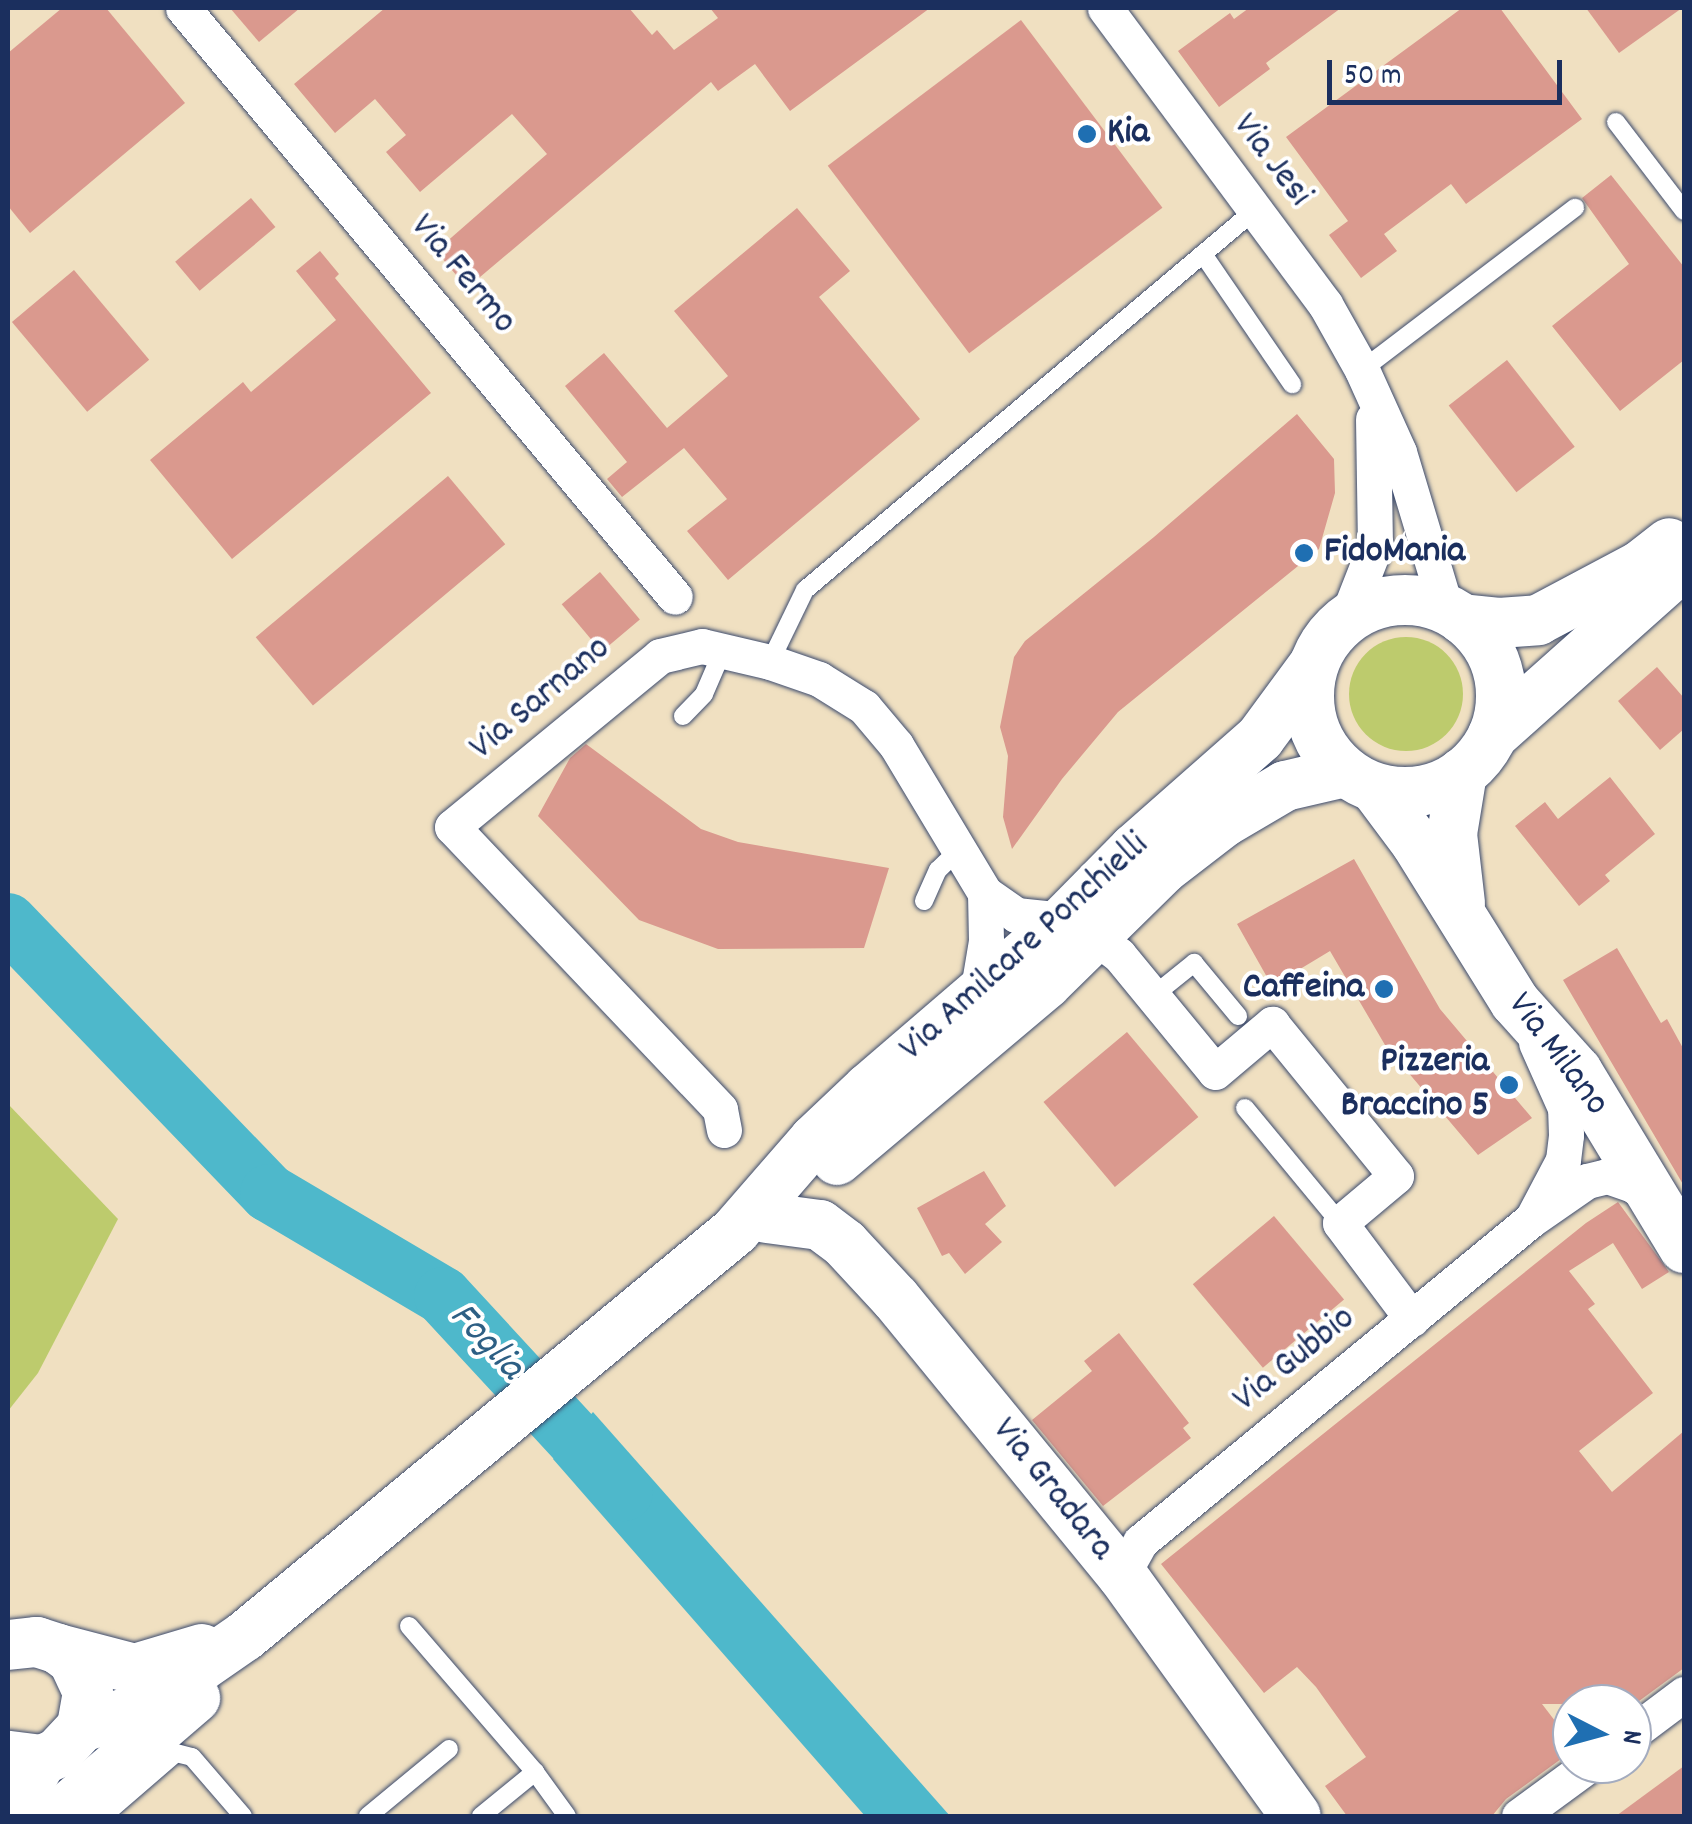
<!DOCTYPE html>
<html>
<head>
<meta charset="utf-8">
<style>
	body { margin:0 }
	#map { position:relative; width:1692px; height:1824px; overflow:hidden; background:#f0e0c1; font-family:Dekko,sans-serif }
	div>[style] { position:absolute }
	.green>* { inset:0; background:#bdcb6d }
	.round { border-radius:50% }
	.water>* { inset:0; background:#4eb8cb }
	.river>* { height:58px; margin:-29px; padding:0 29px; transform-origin:29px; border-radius:29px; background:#4eb8cb }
	.building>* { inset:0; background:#da998e; transform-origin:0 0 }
	.roads { filter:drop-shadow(0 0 2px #3b4a6d) drop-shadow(0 0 2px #3b4a6d) }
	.lane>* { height:18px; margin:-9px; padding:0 9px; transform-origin:9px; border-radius:9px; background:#fff }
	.street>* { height:35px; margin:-17.5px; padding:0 17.5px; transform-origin:17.5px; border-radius:17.5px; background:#fff }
	.secondary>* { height:50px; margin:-25px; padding:0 25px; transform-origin:25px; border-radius:25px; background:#fff }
	.secondary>.ring { margin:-25px; padding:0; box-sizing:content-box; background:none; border:50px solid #fff; border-radius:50% }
	.dots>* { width:28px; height:28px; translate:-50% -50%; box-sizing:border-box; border:5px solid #fff; border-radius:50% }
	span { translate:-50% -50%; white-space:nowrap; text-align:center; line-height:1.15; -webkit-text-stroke:8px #fff; paint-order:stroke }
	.poi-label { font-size:38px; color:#1b2f5e; font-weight:700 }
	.left { translate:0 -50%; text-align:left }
	.right { translate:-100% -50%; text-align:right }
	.street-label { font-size:38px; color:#1b2f5e }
	.water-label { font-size:40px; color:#2d5f84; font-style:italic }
	.frame { position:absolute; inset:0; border:10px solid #1b2f5e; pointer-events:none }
	.north { position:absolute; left:1552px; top:1684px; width:100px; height:100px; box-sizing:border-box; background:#fff; border:2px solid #a4acbf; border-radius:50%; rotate:96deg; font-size:28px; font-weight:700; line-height:40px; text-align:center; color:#1b2f5e }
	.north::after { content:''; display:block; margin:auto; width:35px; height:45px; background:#1f6fb2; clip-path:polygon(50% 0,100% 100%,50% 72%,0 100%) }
	.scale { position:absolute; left:1327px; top:60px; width:235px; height:45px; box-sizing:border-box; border:5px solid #1b2f5e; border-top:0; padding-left:12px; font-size:30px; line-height:35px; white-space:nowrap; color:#1b2f5e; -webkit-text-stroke:8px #fff; paint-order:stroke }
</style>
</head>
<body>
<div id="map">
	<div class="green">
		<div class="round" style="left:1349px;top:637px;width:114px;height:114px"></div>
		<div style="clip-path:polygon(8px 1104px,118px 1219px,38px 1373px,8px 1411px)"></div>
	</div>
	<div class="water">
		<div style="clip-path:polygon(593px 1412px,950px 1816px,865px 1816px,553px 1459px)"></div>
	</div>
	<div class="river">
		<div style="left:8px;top:922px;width:376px;rotate:46.1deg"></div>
		<div style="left:269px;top:1193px;width:202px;rotate:30.6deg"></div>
		<div style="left:443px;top:1296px;width:267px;rotate:47.3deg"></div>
	</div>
	<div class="building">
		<div style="clip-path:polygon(62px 8px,106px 8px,185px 103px,30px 233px,8px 206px,8px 53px)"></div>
		<div style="clip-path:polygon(230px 8px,300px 8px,259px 42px)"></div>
		<div style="clip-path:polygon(385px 8px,629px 8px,652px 35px,657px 30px,674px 50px,718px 18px,710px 8px,930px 8px,790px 111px,755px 64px,718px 91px,711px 82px,467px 288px,436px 251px,547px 154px,512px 114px,420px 192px,386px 152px,406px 135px,375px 99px,335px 133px,294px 84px)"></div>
		<div style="clip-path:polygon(1249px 8px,1341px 8px,1266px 63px,1270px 69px,1219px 107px,1178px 51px,1230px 13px,1234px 19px)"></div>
		<div style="clip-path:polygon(1462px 8px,1500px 8px,1582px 119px,1466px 204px,1451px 184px,1384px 234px,1397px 251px,1361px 278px,1329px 235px,1348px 221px,1286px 137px)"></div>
		<div style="clip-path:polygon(1586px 8px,1682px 8px,1619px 53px)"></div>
		<div style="left:1021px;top:20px;width:235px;height:242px;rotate:53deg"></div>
		<div style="clip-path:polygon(1611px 175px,1684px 267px,1684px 360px,1620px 411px,1552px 326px,1629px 264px,1582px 198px)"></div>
		<div style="left:251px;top:198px;width:38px;height:99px;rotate:50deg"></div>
		<div style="clip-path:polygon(797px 208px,850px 271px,819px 297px,920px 419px,728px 580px,687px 531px,727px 499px,684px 448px,622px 497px,607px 479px,627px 462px,565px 386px,604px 353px,667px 428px,728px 376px,674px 311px)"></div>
		<div style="clip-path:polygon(320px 251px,339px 274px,335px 278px,431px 393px,232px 559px,150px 460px,243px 382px,251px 392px,336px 320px,296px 271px)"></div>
		<div style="left:74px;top:270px;width:117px;height:81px;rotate:50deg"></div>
		<div style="left:1507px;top:360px;width:110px;height:74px;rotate:52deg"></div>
		<div style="clip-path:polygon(1297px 414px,1334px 459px,1335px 493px,1319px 549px,1118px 712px,1062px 779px,1012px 849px,1003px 817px,1008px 756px,1000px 727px,1014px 657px,1025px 641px,1154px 537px)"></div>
		<div style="left:448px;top:476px;width:89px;height:251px;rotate:50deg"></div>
		<div style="left:600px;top:572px;width:62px;height:50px;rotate:50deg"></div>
		<div style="clip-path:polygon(1657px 667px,1684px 698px,1684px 729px,1660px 750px,1618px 701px)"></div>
		<div style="clip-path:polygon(586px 744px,701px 829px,738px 842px,889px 868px,864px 948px,718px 949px,639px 920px,538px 816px,570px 758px)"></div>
		<div style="clip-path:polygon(1610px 777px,1655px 834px,1605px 875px,1610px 881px,1579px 906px,1515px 826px,1545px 802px,1558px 819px)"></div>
		<div style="clip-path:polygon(1354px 859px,1440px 1009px,1532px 1118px,1478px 1155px,1385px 1045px,1330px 951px,1272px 986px,1237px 924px)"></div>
		<div style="clip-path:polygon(1617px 948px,1661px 1023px,1667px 1019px,1684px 1050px,1684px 1186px,1563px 980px)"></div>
		<div style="left:1127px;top:1032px;width:111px;height:109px;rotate:50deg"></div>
		<div style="clip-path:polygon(984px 1171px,1006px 1206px,985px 1224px,1002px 1242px,965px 1274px,949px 1253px,942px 1256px,917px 1208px)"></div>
		<div style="clip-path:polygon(1618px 1202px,1669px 1272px,1642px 1289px,1613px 1243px,1569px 1271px,1595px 1304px,1588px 1309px,1653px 1393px,1579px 1451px,1612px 1492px,1684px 1431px,1684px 1668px,1635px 1704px,1542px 1704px,1572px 1743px,1572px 1751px,1506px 1799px,1492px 1816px,1347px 1816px,1325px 1786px,1366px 1757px,1316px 1687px,1297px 1667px,1264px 1693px,1161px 1564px,1586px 1223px)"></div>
		<div style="left:1274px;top:1216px;width:109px;height:106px;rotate:50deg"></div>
		<div style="clip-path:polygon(1119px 1333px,1189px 1423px,1183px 1428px,1191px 1438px,1103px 1506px,1032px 1420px,1092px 1371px,1084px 1361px)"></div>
		<div style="clip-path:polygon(1684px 1766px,1684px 1816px,1616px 1816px)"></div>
	</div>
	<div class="roads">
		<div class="lane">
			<div style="left:1616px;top:122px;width:112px;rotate:52.6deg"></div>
			<div style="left:1203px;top:254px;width:158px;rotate:55.6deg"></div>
			<div style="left:1362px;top:370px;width:268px;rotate:-37.3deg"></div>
			<div style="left:770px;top:662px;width:80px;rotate:-64.1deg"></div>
			<div style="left:805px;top:590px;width:589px;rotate:-40.18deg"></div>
			<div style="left:683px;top:716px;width:30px;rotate:-46deg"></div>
			<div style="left:704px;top:694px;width:48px;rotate:-66.6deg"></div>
			<div style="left:924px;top:901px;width:34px;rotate:-66deg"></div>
			<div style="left:938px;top:870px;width:32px;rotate:-44deg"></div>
			<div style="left:1153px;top:996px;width:53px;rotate:-38.8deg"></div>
			<div style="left:1194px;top:963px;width:69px;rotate:50.3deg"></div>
			<div style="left:1245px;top:1108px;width:149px;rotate:50.4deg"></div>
			<div style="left:409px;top:1626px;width:193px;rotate:49.2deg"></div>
			<div style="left:535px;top:1772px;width:54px;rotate:54deg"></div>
			<div style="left:103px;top:1816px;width:96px;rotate:-40.8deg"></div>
			<div style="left:176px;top:1753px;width:16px;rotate:14deg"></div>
			<div style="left:192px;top:1757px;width:78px;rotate:49.2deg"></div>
			<div style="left:368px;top:1816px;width:105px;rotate:-39.6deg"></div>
			<div style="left:481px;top:1816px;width:70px;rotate:-39.2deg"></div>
		</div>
		<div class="street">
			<div style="left:183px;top:8px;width:767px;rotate:50.13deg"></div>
			<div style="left:1105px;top:8px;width:369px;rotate:53.4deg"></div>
			<div style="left:1325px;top:304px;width:76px;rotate:60.7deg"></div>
			<div style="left:1362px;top:370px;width:90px;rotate:65.7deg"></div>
			<div style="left:1399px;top:452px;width:164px;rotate:73.3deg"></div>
			<div style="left:1346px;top:620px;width:79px;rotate:-68.6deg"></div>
			<div style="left:1375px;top:546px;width:127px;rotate:-90.9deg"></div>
			<div style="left:985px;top:893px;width:38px;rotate:35deg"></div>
			<div style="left:1016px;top:915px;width:48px;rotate:5.9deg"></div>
			<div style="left:1095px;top:937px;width:30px;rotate:37deg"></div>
			<div style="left:1119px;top:955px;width:151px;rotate:50.6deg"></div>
			<div style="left:1215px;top:1072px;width:75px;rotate:-40.1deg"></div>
			<div style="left:1272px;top:1024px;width:196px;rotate:50.8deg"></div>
			<div style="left:1396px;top:1176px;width:73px;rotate:140deg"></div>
			<div style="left:1340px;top:1223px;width:120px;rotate:53.1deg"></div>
			<div style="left:724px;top:1130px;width:21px;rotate:-101deg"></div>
			<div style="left:720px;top:1109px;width:389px;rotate:-133.5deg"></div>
			<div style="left:452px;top:827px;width:269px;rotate:-39.4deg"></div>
			<div style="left:660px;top:656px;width:43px;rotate:-13.4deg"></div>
			<div style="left:702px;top:646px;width:70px;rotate:13.2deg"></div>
			<div style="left:770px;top:662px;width:52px;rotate:19.1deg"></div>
			<div style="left:819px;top:679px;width:53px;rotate:31.9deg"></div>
			<div style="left:864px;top:707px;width:50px;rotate:49.9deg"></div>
			<div style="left:896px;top:745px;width:173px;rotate:59deg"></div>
			<div style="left:985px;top:893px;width:48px;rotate:88.8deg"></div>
			<div style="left:986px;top:941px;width:55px;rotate:99.5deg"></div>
			<div style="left:1533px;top:1217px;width:64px;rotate:-62.2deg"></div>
			<div style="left:1563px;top:1160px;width:25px;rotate:-83deg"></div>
			<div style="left:1566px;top:1135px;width:27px;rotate:-92deg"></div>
			<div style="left:1565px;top:1108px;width:71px;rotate:-114deg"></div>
			<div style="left:1122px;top:1575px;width:38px;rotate:-61deg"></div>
			<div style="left:1140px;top:1542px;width:508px;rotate:-39.49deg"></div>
			<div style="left:1532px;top:1219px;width:67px;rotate:-34.6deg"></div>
			<div style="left:1587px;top:1181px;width:21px;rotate:-14deg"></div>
			<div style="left:1607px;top:1176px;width:28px;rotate:19deg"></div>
			<div style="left:1633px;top:1185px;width:24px;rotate:36deg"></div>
			<div style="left:1632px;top:1733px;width:65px;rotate:-36.9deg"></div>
			<div style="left:1519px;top:1816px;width:88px;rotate:-36.2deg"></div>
		</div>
		<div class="secondary">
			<div class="ring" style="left:1309px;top:600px;width:142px;height:142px"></div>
			<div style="left:1462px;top:619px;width:37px;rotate:6deg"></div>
			<div style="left:1499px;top:623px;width:39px;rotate:-4deg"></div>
			<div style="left:1538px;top:620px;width:115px;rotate:-27.9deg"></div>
			<div style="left:1640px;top:566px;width:37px;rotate:-38deg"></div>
			<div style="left:1493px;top:735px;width:256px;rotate:-41.7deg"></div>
			<div style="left:1375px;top:788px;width:69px;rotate:53.3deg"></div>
			<div style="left:1416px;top:843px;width:187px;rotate:58.1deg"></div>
			<div style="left:1515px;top:1002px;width:93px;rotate:48.1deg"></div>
			<div style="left:1577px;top:1071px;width:207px;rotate:58.8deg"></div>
			<div style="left:1460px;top:903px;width:69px;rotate:-96.6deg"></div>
			<div style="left:1452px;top:834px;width:62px;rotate:-80.7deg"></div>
			<div style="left:837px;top:1160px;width:273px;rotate:-40.1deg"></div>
			<div style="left:1046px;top:984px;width:164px;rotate:-44.5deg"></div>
			<div style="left:1163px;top:869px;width:77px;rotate:-37.6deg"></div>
			<div style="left:1224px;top:822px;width:71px;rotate:-30.5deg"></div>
			<div style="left:1285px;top:786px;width:62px;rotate:-13.1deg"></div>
			<div style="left:767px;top:1218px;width:53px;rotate:7.5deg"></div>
			<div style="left:820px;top:1225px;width:31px;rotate:37deg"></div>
			<div style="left:845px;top:1244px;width:75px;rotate:47.2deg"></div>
			<div style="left:896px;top:1299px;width:357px;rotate:50.7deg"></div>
			<div style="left:1122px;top:1575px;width:297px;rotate:54.2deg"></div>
			<div style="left:8px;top:1645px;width:29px;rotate:-6deg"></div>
			<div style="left:37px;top:1642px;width:22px;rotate:18deg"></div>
			<div style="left:58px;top:1649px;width:19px;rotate:36deg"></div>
			<div style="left:73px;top:1660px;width:35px;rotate:65deg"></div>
			<div style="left:88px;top:1692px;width:36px;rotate:100deg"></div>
			<div style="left:82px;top:1727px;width:35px;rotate:133deg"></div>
			<div style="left:58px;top:1753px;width:17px;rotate:156deg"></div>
			<div style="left:42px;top:1760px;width:34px;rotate:-173deg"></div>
			<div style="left:58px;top:1649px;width:80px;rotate:14.6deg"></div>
			<div style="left:135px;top:1669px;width:70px;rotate:-16.6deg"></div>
			<div style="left:82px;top:1727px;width:62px;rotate:-17.9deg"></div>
			<div style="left:141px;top:1708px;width:126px;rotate:-34.7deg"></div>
			<div style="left:245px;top:1636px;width:636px;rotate:-39.57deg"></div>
			<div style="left:735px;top:1231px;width:121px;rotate:-49deg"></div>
			<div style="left:814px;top:1140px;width:76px;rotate:-43.4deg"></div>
			<div style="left:869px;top:1088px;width:257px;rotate:-40.7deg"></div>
			<div style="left:1064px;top:920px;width:100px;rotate:-45.4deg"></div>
			<div style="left:1134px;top:849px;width:168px;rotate:-41.4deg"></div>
			<div style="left:1260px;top:738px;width:89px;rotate:-53.6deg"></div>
			<div style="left:9px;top:1816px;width:65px;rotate:-59.5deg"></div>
			<div style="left:58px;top:1816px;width:181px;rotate:-40.7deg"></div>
		</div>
	</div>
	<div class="dots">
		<div style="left:1087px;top:134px;background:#1f6fb2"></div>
		<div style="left:1304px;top:553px;background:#1f6fb2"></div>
		<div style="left:1384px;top:989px;background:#1f6fb2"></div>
		<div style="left:1509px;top:1085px;background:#1f6fb2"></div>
	</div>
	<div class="poi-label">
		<span class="left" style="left:1107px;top:134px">Kia</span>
		<span class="left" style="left:1324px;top:553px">FidoMania</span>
		<span class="right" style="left:1364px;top:989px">Caffeina</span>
		<span class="right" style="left:1489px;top:1085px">Pizzeria<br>Braccino 5</span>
	</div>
	<div class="street-label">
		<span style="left:1271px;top:161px;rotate:53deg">Via Jesi</span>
		<span style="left:462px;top:275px;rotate:50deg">Via Fermo</span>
		<span style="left:541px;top:699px;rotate:-40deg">Via Sarnano</span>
		<span style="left:1025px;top:948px;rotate:-42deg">Via Amilcare Ponchielli</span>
		<span style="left:1557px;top:1055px;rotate:53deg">Via Milano</span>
		<span style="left:1295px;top:1360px;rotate:-39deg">Via Gubbio</span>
		<span style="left:1052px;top:1490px;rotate:51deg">Via Gradara</span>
	</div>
	<div class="water-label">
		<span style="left:485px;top:1343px;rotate:47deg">Foglia</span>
	</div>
	<div class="frame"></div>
	<div class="north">N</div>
	<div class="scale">50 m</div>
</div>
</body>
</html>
